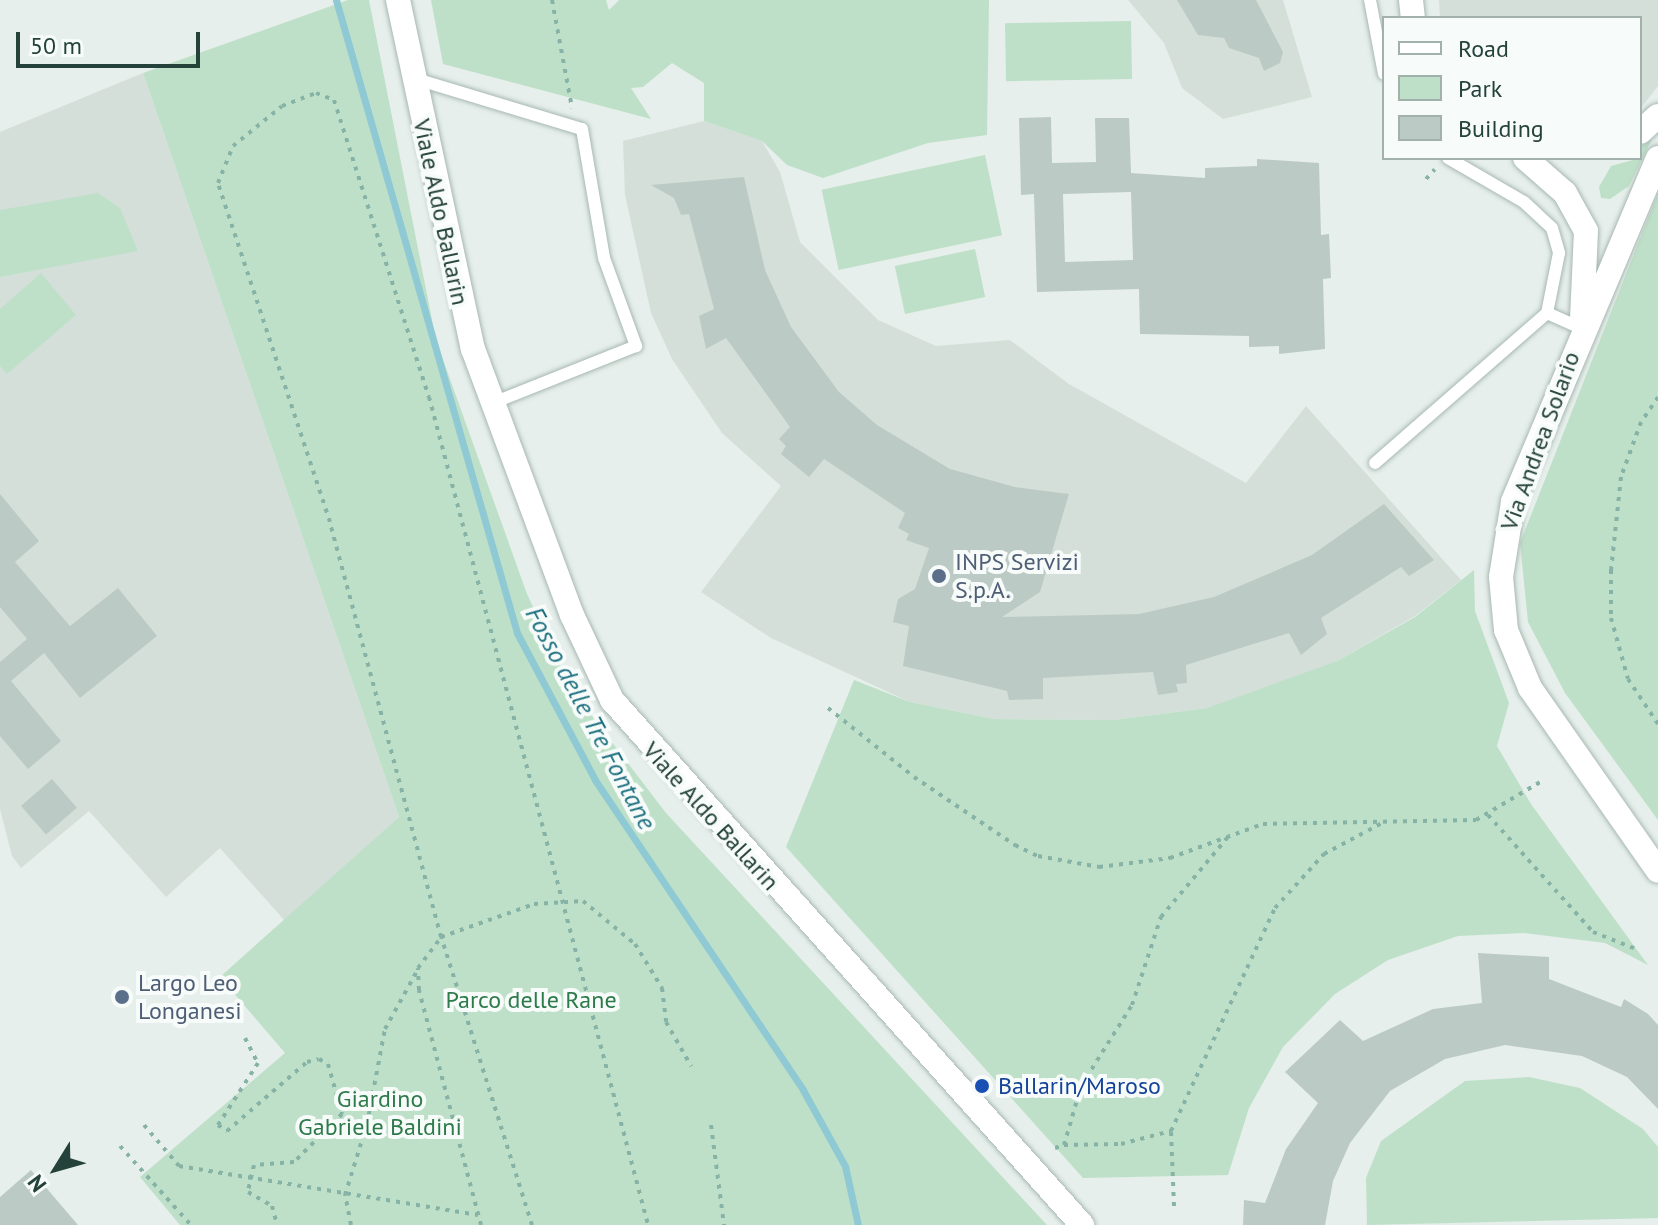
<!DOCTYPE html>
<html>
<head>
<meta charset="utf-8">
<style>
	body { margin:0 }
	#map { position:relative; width:1658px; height:1225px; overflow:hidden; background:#e6efeb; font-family:"PT Sans",sans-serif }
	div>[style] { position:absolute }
	.built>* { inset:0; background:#d4dfda }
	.green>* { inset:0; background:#bfe0c8; transform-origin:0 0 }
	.stream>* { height:7px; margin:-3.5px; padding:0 3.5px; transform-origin:3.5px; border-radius:3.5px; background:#8ec9d4 }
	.building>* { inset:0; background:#bbcac4; transform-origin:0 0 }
	.path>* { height:4px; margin-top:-2px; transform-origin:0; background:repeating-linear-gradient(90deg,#86b3a5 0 4px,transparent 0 10px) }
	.roads { filter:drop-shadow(0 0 2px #a8b8b2) drop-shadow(0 0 2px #a8b8b2) }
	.lane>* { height:12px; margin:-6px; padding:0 6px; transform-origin:6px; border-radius:6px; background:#fff }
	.street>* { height:24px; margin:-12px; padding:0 12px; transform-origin:12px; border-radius:12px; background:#fff }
	.dots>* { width:22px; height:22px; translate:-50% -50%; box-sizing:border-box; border:4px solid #f7fbf9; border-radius:50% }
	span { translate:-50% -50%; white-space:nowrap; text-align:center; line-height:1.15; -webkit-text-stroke:8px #f7fbf9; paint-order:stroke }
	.street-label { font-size:24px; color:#24423a }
	.service-label { font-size:24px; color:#4e5e75 }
	.left { translate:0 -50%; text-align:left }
	.park-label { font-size:24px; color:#2d7a4b }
	.transit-label { font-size:24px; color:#164399 }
	.water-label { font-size:26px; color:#1c6f80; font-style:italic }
	.legend { position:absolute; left:1382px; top:16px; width:260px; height:144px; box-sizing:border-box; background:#f7fbf9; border:2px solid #a3b1ad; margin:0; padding:10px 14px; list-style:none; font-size:24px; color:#24423a }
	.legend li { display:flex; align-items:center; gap:16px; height:40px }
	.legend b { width:40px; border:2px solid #a3b1ad }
	.north { position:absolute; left:16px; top:1129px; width:80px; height:80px; -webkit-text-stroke:6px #f7fbf9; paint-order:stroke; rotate:233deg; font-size:22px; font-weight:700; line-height:32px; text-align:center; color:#24423a }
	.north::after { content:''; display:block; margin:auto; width:28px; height:36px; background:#24423a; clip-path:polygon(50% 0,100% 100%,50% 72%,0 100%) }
	.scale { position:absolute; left:16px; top:32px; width:184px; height:36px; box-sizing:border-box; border:4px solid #24423a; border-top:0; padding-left:10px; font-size:24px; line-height:28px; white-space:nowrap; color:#24423a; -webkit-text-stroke:6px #f7fbf9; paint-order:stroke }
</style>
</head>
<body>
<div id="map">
	<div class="built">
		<div style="clip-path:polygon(1128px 0,1283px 0,1312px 97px,1223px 119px,1182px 88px,1164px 43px)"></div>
		<div style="clip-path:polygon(1439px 0,1658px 0,1658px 86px,1640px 109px,1640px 18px,1440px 18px)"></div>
		<div style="clip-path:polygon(143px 73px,399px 817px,285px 921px,220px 848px,166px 897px,89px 811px,21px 868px,12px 856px,0 809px,0 132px)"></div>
		<div style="clip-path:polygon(704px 121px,762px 141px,780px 172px,800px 242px,878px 320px,936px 346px,1010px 340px,1069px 384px,1246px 483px,1306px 406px,1461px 580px,1415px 616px,1337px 661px,1277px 687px,1207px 708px,1114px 720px,994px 719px,910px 702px,771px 638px,701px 592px,781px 486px,722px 433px,672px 359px,651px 313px,625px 195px,623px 141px)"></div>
	</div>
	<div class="green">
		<div style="clip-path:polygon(348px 0,369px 0,436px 340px,527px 594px,572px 690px,666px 813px,1047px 1225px,180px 1225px,140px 1177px,285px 1053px,220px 977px,399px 817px,143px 73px)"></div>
		<div style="clip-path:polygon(431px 0,606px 0,609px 10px,619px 0,989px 0,987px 135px,928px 143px,823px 178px,787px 165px,762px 141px,704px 121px,704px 83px,672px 63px,643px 87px,631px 88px,651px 119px,443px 64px)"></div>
		<div style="left:1131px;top:21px;width:58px;height:126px;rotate:89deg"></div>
		<div style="clip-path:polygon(1652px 139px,1629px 186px,1610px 199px,1601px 198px,1599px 187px,1611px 166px,1640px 158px,1640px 147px)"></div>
		<div style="left:985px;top:155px;width:82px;height:167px;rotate:78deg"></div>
		<div style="clip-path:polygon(98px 193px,120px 208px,138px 251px,0 277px,0 210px)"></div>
		<div style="clip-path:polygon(1658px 193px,1658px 820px,1565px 693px,1528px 622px,1520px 543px)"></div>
		<div style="left:975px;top:249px;width:49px;height:82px;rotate:78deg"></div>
		<div style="clip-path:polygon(41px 273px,76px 315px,7px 374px,0 366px,0 309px)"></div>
		<div style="clip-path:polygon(1474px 570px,1475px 611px,1509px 703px,1497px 746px,1531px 804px,1648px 965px,1605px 943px,1524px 933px,1458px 936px,1388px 960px,1335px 994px,1283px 1047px,1249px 1108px,1228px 1175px,1083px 1178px,786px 847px,854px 680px,910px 702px,994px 719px,1114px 720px,1207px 708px,1337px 661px,1415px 617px)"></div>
		<div style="clip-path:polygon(1529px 1077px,1580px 1088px,1643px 1129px,1658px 1147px,1658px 1218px,1367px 1225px,1366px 1178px,1381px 1141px,1465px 1081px)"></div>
	</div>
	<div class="stream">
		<div style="left:336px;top:0;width:658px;rotate:74.04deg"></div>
		<div style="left:517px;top:633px;width:166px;rotate:62deg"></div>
		<div style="left:595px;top:780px;width:373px;rotate:56.1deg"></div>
		<div style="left:803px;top:1090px;width:87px;rotate:61.1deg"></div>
		<div style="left:845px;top:1166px;width:60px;rotate:77.6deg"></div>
	</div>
	<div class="building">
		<div style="clip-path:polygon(1177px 0,1256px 0,1283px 52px,1280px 63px,1264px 71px,1259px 58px,1229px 48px,1224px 38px,1198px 35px)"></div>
		<div style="clip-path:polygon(evenodd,1051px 117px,1052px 163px,1096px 162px,1095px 118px,1129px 118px,1131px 173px,1205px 178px,1205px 168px,1257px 166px,1257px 159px,1319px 163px,1321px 235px,1329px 234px,1331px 278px,1323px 279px,1325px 349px,1279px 354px,1279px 346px,1249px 347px,1249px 336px,1140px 334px,1139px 289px,1037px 292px,1034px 194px,1021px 195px,1019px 118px,1051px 117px,1131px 192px,1133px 260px,1065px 262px,1063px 194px,1131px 192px)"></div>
		<div style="clip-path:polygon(744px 177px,765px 270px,791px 327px,839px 392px,877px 425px,950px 469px,1015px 487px,1069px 494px,1040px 592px,1002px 617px,1139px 614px,1214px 597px,1312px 555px,1384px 504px,1434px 560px,1409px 576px,1401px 567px,1321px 618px,1327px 634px,1301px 655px,1289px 633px,1186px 665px,1187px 683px,1176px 684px,1178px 692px,1158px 695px,1153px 672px,1043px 678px,1043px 699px,1009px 700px,1007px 691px,903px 666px,909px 626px,893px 622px,898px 599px,915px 589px,929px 548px,906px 540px,909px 534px,898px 528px,905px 513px,824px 459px,809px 477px,781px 454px,786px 446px,779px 439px,790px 427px,726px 338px,706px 349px,699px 316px,714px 309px,689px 214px,681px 215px,674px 198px,651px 185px)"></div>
		<div style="clip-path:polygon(0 494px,39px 541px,15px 562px,70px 626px,118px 588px,157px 636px,80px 698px,44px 653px,11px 681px,61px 741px,28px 769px,0 736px,0 662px,27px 639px,0 607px)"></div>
		<div style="left:52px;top:779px;width:38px;height:41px;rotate:49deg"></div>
		<div style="clip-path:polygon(1478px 953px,1549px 957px,1549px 979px,1621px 1007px,1624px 999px,1648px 1014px,1658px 1025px,1658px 1109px,1627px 1077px,1582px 1056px,1505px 1045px,1445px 1059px,1390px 1091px,1350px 1143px,1333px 1181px,1325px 1225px,1243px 1225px,1244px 1200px,1265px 1203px,1286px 1149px,1318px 1103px,1285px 1072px,1340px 1020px,1363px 1041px,1433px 1009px,1482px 1003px)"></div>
		<div style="clip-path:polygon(31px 1170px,78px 1225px,0 1225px,0 1197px)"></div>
	</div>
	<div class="path">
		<div style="left:552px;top:0;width:110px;rotate:79.5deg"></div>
		<div style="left:1426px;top:179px;width:13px;rotate:-48deg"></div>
		<div style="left:1658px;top:397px;width:30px;rotate:124deg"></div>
		<div style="left:1641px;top:422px;width:59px;rotate:110deg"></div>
		<div style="left:1621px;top:477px;width:94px;rotate:96.1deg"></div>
		<div style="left:1611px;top:570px;width:48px;rotate:90deg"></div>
		<div style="left:1611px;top:618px;width:63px;rotate:74.4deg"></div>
		<div style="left:1628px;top:679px;width:54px;rotate:56.3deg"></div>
		<div style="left:828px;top:708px;width:110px;rotate:38.7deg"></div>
		<div style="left:914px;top:777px;width:122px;rotate:34deg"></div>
		<div style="left:1015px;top:845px;width:25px;rotate:26deg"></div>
		<div style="left:1038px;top:856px;width:62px;rotate:10.2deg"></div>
		<div style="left:1099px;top:867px;width:72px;rotate:-7.2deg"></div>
		<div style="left:1170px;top:858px;width:99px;rotate:-20.1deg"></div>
		<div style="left:1263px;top:824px;width:213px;rotate:-1.1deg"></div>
		<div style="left:1476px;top:820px;width:77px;rotate:-30.6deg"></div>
		<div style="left:1488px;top:815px;width:157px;rotate:48.1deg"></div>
		<div style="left:1593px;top:932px;width:46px;rotate:21.6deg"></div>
		<div style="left:245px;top:1038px;width:28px;rotate:63deg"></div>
		<div style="left:258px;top:1063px;width:74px;rotate:122.8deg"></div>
		<div style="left:218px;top:1125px;width:11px;rotate:34deg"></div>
		<div style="left:227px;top:1131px;width:106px;rotate:-40.8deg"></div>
		<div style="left:307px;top:1062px;width:12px;rotate:-14deg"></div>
		<div style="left:319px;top:1059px;width:10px;rotate:29deg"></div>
		<div style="left:328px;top:1064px;width:52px;rotate:74.4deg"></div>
		<div style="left:342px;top:1114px;width:68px;rotate:135deg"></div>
		<div style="left:294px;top:1162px;width:40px;rotate:175.7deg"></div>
		<div style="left:254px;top:1165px;width:28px;rotate:103deg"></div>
		<div style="left:248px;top:1192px;width:28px;rotate:30deg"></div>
		<div style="left:272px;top:1206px;width:20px;rotate:75deg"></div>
		<div style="left:144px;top:1125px;width:54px;rotate:49.5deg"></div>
		<div style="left:179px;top:1166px;width:303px;rotate:9.3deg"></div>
		<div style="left:711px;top:1125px;width:101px;rotate:82.6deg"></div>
		<div style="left:1064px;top:1145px;width:57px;rotate:-1deg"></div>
		<div style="left:1121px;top:1144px;width:52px;rotate:-14.6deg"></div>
		<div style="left:120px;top:1146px;width:106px;rotate:48.1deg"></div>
		<div style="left:1055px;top:1148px;width:9px;rotate:-18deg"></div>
		<div style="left:1064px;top:1145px;width:61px;rotate:-73.9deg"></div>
		<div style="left:1081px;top:1086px;width:96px;rotate:-57.8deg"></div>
		<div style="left:1132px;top:1005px;width:93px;rotate:-71.8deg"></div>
		<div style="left:1161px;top:917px;width:103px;rotate:-50.1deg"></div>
		<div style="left:1174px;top:1206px;width:75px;rotate:-92.3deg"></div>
		<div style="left:1171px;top:1131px;width:246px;rotate:-65deg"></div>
		<div style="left:1275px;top:908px;width:73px;rotate:-47.8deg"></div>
		<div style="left:1324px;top:854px;width:68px;rotate:-28.1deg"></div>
		<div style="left:351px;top:1225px;width:31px;rotate:-101deg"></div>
		<div style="left:345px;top:1195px;width:74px;rotate:-72.8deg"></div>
		<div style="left:367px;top:1124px;width:97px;rotate:-79.3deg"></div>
		<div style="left:385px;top:1029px;width:66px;rotate:-61.1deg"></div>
		<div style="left:481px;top:1225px;width:243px;rotate:-104.8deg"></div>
		<div style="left:419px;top:990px;width:22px;rotate:-93deg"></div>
		<div style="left:418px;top:968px;width:39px;rotate:-53deg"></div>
		<div style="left:441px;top:937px;width:99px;rotate:-19.5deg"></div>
		<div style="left:534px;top:904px;width:49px;rotate:-3.5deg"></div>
		<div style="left:583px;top:901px;width:67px;rotate:39.6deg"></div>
		<div style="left:635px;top:944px;width:52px;rotate:58.5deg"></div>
		<div style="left:662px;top:988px;width:34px;rotate:83deg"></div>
		<div style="left:666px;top:1022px;width:51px;rotate:60.4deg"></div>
		<div style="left:532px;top:1225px;width:302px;rotate:-107.5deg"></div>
		<div style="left:441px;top:937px;width:430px;rotate:-105deg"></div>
		<div style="left:330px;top:522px;width:357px;rotate:-108.3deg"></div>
		<div style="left:218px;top:183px;width:40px;rotate:-68deg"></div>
		<div style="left:233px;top:146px;width:63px;rotate:-39.2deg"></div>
		<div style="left:282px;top:106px;width:36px;rotate:-21deg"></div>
		<div style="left:316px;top:93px;width:19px;rotate:21deg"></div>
		<div style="left:334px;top:100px;width:312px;rotate:72.3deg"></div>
		<div style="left:429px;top:397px;width:856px;rotate:75.18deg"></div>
	</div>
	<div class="roads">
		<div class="lane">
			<div style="left:1370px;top:0;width:75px;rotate:79.3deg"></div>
			<div style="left:416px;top:79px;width:173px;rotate:16.8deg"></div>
			<div style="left:582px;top:129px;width:131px;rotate:80.3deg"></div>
			<div style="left:604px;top:258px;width:94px;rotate:70deg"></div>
			<div style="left:636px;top:346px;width:157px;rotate:158.3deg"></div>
			<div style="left:1448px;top:158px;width:88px;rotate:30.1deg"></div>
			<div style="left:1524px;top:202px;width:38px;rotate:43deg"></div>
			<div style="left:1552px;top:228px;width:26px;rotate:74deg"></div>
			<div style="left:1559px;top:253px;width:61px;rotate:101.3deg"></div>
			<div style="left:1547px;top:313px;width:37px;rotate:24deg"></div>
			<div style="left:1375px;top:463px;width:228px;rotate:-41.1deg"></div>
		</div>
		<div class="street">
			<div style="left:398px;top:0;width:357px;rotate:77.9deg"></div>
			<div style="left:473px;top:349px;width:284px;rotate:69.6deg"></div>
			<div style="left:572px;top:615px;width:94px;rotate:64.8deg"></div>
			<div style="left:612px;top:700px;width:705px;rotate:48.16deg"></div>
			<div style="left:1411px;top:0;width:18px;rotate:84deg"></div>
			<div style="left:1640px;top:132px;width:24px;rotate:-42deg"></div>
			<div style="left:1525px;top:158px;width:53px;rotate:41.2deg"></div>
			<div style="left:1565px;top:193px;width:43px;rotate:61.1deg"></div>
			<div style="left:1586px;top:231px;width:89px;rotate:92.6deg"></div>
			<div style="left:1658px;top:158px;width:373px;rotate:112.9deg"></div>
			<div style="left:1513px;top:502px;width:76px;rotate:99.1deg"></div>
			<div style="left:1501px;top:577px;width:53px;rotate:84.6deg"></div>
			<div style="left:1506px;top:630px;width:63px;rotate:67.5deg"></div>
			<div style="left:1530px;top:688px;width:223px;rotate:55deg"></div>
		</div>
	</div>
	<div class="dots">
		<div style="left:939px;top:576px;background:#5c6f8a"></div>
		<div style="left:122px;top:997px;background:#5c6f8a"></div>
		<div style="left:982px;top:1086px;background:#1a4fb4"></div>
	</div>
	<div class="street-label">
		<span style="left:441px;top:212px;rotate:78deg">Viale Aldo Ballarin</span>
		<span style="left:1540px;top:441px;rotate:-70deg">Via Andrea Solario</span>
		<span style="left:711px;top:816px;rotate:48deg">Viale Aldo Ballarin</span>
	</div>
	<div class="service-label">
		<span class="left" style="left:955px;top:576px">INPS Servizi<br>S.p.A.</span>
		<span class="left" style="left:138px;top:997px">Largo Leo<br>Longanesi</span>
	</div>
	<div class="park-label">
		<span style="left:531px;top:1000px">Parco delle Rane</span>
		<span style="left:380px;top:1113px">Giardino<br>Gabriele Baldini</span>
	</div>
	<div class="transit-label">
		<span class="left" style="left:998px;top:1086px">Ballarin/Maroso</span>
	</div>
	<div class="water-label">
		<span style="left:591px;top:718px;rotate:62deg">Fosso delle Tre Fontane</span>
	</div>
	<ul class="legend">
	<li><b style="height:10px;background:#fff"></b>Road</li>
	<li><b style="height:22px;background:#bfe0c8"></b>Park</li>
	<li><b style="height:22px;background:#bbcac4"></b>Building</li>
	</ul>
	<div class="north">N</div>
	<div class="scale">50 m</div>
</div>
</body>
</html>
